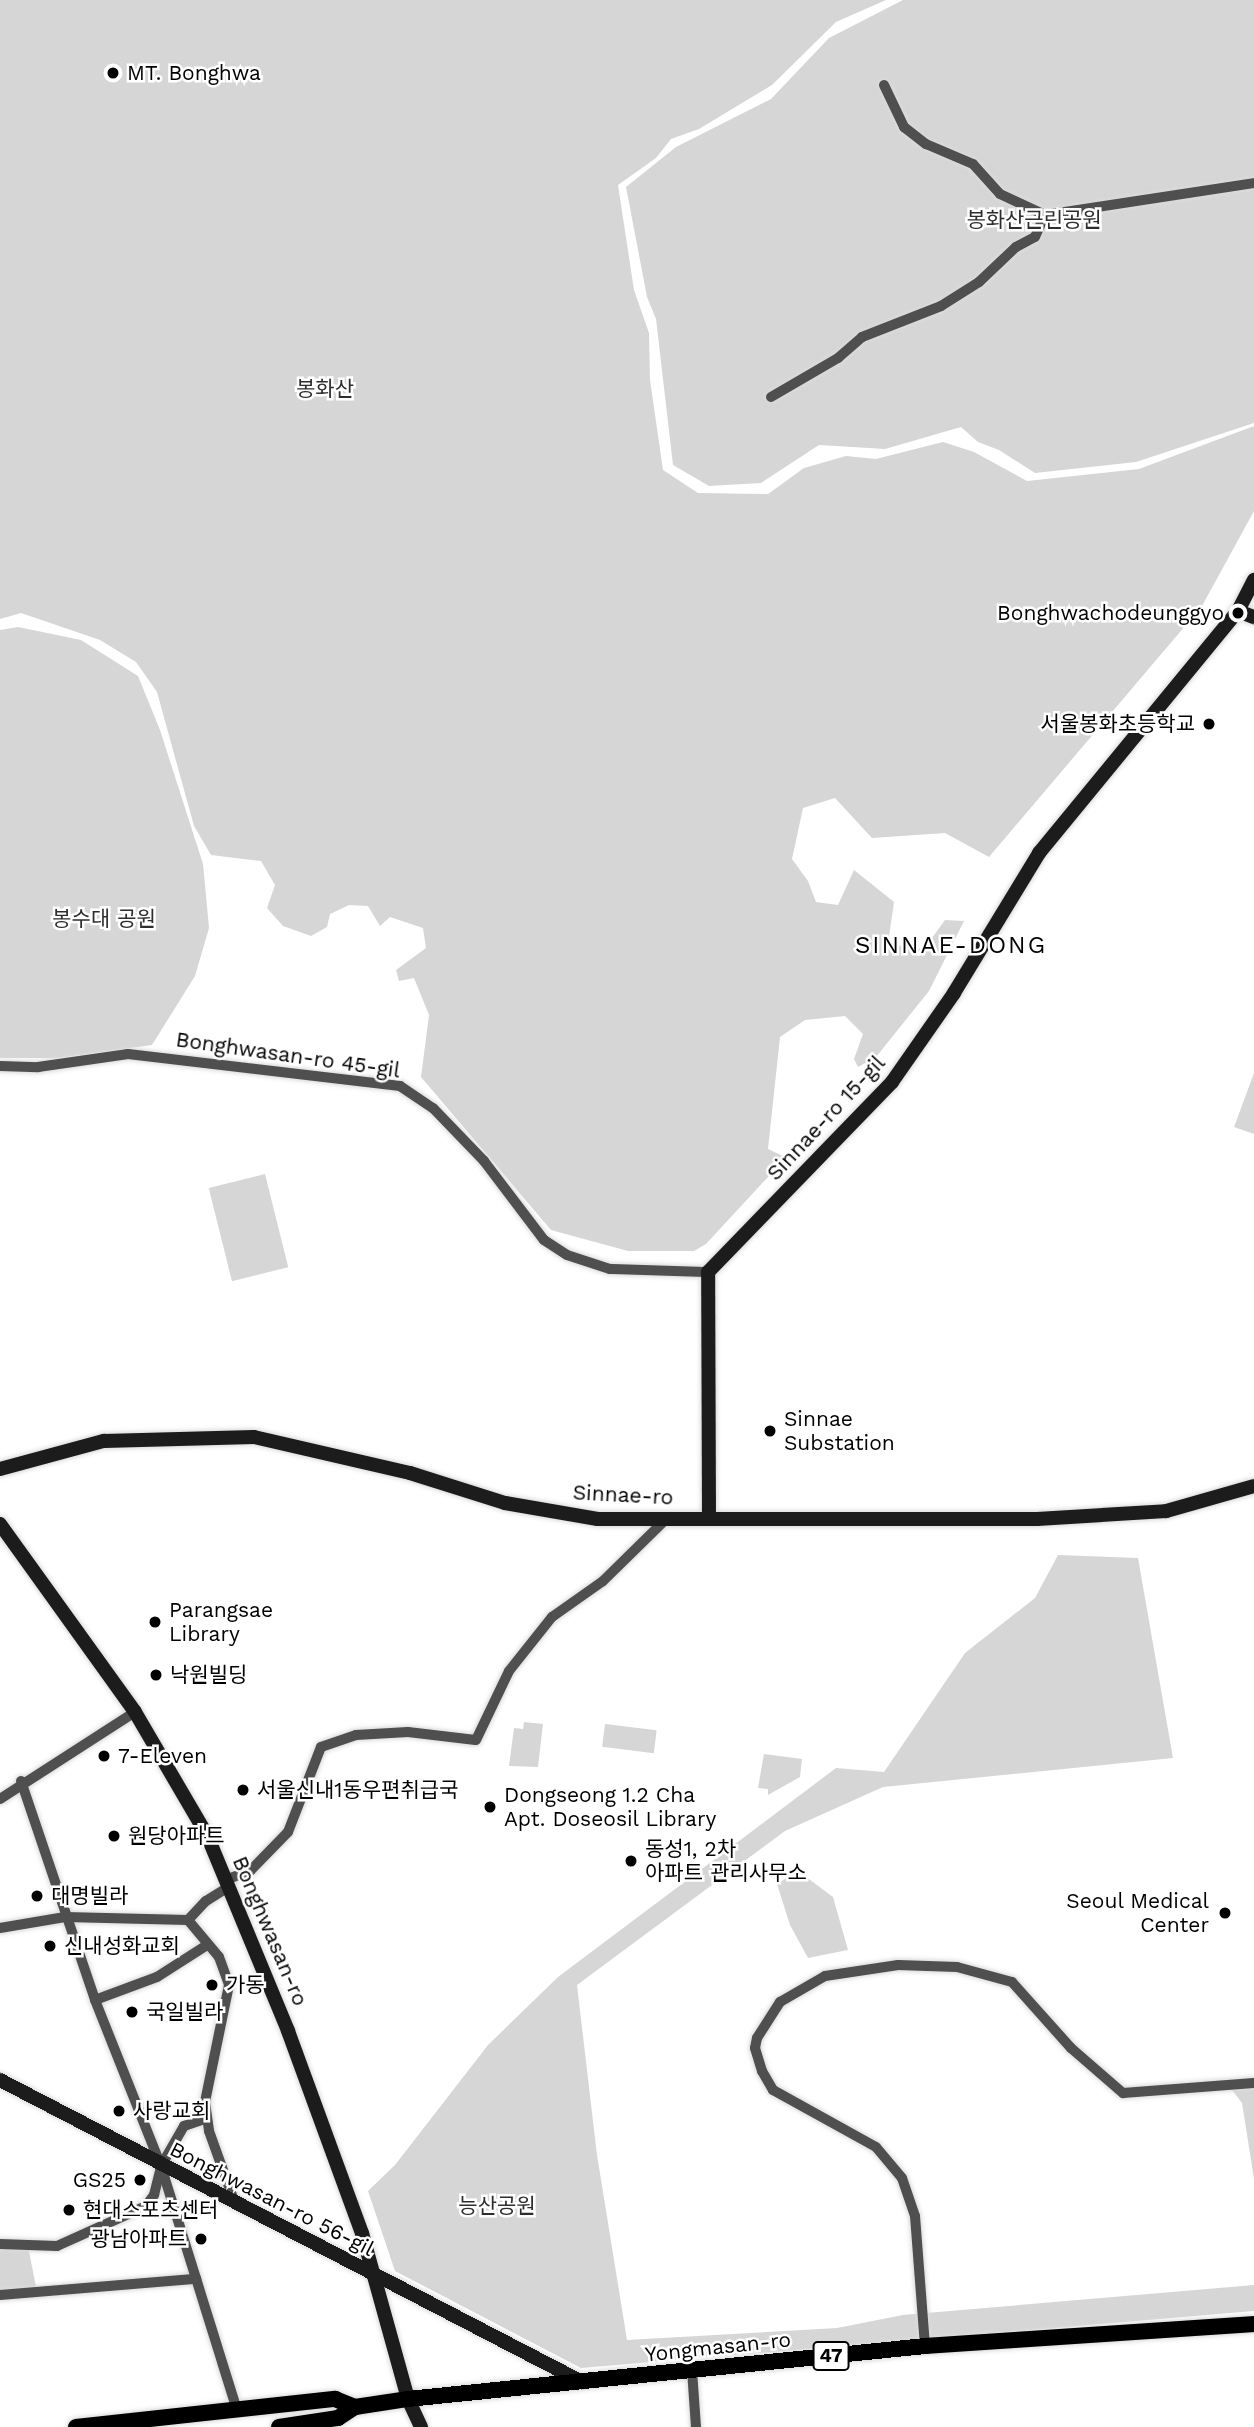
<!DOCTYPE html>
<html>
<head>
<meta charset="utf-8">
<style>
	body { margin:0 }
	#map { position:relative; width:1254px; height:2427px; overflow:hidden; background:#fff; font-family:"Work Sans","Noto Sans KR",sans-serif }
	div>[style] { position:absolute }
	.green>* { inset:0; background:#d6d6d6; transform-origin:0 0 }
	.roads { filter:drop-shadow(0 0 2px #dbdbdb) drop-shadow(0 0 2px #dbdbdb) }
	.street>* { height:10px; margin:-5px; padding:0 5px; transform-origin:5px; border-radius:5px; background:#4f4f4f }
	.secondary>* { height:14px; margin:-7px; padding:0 7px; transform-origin:7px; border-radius:7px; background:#1c1c1c }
	.primary>* { height:16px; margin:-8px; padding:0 8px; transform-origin:8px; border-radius:8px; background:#000 }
	.dots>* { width:19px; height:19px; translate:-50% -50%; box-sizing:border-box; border:4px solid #fff; border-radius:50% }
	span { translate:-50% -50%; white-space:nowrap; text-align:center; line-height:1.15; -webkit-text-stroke:5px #fff; paint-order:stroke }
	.shield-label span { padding:2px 5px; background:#fff; border:2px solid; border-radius:5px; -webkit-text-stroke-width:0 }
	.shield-label { font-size:19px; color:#000; font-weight:700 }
	.poi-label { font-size:21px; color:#000 }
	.left { translate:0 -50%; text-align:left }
	.right { translate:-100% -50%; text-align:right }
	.park-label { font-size:21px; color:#2d2d2d }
	.street-label { font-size:21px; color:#000 }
	.quarter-label { font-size:24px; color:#000; letter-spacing:2px }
</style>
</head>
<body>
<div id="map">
	<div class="green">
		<div style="clip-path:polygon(0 0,886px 0,836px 22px,772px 85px,699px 129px,671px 139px,656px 158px,618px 185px,634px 290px,649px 333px,650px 380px,663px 470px,698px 493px,768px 494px,804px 468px,846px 456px,876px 459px,943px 442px,974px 452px,1027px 481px,1139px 469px,1254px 426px,1254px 511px,1202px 606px,989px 857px,945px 833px,872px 838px,835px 798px,803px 808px,792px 859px,808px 881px,816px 902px,838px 905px,854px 870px,894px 902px,888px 944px,924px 949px,945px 920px,964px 921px,929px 991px,876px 1057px,858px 1067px,854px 1059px,863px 1034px,845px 1016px,805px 1020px,780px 1037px,768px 1149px,783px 1156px,780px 1164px,706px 1244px,694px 1251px,628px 1251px,551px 1230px,421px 1077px,429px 1015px,414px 978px,399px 981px,396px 970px,426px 948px,423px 928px,390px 917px,380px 926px,368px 906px,349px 905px,330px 914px,327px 927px,311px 936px,283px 926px,267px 908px,275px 885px,261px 861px,211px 855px,194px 826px,157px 692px,136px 662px,100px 640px,21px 613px,0 619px)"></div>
		<div style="clip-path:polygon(903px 0,1254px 0,1254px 423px,1136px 462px,1035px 473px,999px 450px,978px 442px,961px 427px,885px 449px,819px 445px,761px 483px,709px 486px,673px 465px,656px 319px,647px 297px,626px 187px,676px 147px,771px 99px,829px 38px)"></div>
		<div style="clip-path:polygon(18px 627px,81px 640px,138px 676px,160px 730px,203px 864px,209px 928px,195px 976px,152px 1045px,58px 1058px,0 1058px,0 630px)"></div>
		<div style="clip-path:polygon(1254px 1073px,1254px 1134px,1234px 1127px)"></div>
		<div style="left:265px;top:1174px;width:96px;height:58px;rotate:76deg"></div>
		<div style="clip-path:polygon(1058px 1555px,1138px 1558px,1173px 1758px,883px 1787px,785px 1831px,577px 1985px,597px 2155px,627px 2340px,837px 2328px,903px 2315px,1254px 2285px,1254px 2311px,581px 2368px,395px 2271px,368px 2191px,395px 2165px,488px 2045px,558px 1977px,836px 1768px,884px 1772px,965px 1653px,1035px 1598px)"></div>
		<div style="clip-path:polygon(524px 1722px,543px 1724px,538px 1767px,509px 1766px,514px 1728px,523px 1729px)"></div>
		<div style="left:605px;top:1724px;width:52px;height:23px;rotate:7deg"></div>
		<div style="clip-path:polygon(764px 1754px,802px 1759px,800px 1777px,768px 1795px,768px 1789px,758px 1788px)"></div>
		<div style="clip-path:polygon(798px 1871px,833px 1897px,848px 1950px,808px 1958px,790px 1925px,777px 1884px)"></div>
		<div style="clip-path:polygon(1254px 2083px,1254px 2179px,1242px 2103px,1229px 2086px)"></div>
		<div style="clip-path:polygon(0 2241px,27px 2241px,37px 2292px,0 2295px)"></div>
	</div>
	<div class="roads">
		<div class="street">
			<div style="left:884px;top:85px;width:47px;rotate:64.5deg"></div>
			<div style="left:904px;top:127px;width:28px;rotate:38deg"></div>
			<div style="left:926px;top:144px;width:51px;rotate:23.1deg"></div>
			<div style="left:973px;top:164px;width:40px;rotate:48deg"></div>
			<div style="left:1000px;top:194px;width:50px;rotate:25deg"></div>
			<div style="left:1045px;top:215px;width:211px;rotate:-8.7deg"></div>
			<div style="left:771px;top:397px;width:78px;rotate:-30.2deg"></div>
			<div style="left:838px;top:358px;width:32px;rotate:-41deg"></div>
			<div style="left:862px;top:337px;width:85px;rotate:-21.4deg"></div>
			<div style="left:941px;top:306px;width:45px;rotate:-32.3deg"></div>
			<div style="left:979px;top:282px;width:51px;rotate:-43.4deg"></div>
			<div style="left:1016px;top:247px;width:21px;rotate:-28deg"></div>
			<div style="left:1035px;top:237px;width:24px;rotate:-66deg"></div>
			<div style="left:0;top:1066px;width:38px;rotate:2deg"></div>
			<div style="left:38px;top:1067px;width:91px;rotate:-8.2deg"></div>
			<div style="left:128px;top:1054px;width:274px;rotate:6.7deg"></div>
			<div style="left:400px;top:1086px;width:40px;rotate:34deg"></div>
			<div style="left:433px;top:1108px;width:74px;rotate:46.1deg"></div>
			<div style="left:484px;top:1161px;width:99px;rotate:52.8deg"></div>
			<div style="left:544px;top:1240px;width:27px;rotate:33deg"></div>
			<div style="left:567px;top:1255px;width:45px;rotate:18deg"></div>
			<div style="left:610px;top:1269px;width:98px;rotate:1.8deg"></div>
			<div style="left:21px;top:1781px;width:231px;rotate:71.3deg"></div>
			<div style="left:95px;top:2000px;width:179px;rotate:68.3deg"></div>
			<div style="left:161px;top:2166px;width:256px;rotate:72.7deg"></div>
			<div style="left:0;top:1799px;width:161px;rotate:-32.8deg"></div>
			<div style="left:225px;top:1880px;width:27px;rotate:-20deg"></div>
			<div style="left:250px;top:1871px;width:54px;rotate:-45.7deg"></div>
			<div style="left:288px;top:1832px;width:91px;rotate:-68.8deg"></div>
			<div style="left:321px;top:1747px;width:37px;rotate:-19deg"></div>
			<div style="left:356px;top:1735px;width:52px;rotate:-3.3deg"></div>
			<div style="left:408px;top:1732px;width:68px;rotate:6.7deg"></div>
			<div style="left:476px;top:1740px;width:76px;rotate:-64.4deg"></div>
			<div style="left:509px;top:1671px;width:69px;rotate:-51.5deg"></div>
			<div style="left:552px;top:1617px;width:62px;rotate:-35.2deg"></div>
			<div style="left:603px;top:1581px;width:88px;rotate:-44.5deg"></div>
			<div style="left:188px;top:1920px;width:48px;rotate:50deg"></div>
			<div style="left:219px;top:1957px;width:30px;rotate:70deg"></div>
			<div style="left:229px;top:1985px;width:119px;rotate:101.6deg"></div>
			<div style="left:205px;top:2102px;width:29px;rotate:82deg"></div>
			<div style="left:209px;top:2131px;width:74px;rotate:70.3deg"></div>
			<div style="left:0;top:1928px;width:66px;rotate:-9.6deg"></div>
			<div style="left:65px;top:1917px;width:123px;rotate:1.4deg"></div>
			<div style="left:188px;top:1920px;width:26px;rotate:-47deg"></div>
			<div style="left:206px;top:1901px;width:26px;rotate:-32deg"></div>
			<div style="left:95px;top:2000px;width:66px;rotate:-20.4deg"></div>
			<div style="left:157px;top:1977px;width:59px;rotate:-32.6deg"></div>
			<div style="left:0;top:2244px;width:57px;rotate:2deg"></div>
			<div style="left:57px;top:2246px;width:98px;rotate:-24.2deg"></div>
			<div style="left:146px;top:2206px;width:14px;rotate:-54deg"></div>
			<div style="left:154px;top:2195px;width:30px;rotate:-76deg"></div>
			<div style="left:161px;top:2166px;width:46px;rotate:-60.1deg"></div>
			<div style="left:184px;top:2126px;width:24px;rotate:-19deg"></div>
			<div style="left:0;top:2295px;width:197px;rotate:-4.7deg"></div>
			<div style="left:925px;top:2346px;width:130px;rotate:-94.4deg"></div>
			<div style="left:915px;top:2216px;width:40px;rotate:-108.9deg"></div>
			<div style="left:902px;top:2178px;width:40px;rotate:-130deg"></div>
			<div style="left:876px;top:2147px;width:118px;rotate:-151deg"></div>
			<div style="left:773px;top:2090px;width:22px;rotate:-120deg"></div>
			<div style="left:762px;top:2071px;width:24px;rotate:-107deg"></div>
			<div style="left:755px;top:2048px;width:10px;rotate:-79deg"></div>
			<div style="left:757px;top:2038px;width:43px;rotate:-57.4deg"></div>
			<div style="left:780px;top:2002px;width:52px;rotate:-30deg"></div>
			<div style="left:825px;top:1976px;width:74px;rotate:-8.6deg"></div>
			<div style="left:898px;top:1965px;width:59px;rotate:1.9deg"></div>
			<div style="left:957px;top:1967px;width:57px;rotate:15.3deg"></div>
			<div style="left:1012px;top:1982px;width:89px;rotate:48.2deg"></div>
			<div style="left:1071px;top:2048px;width:69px;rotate:40.9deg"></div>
			<div style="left:1123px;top:2093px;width:131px;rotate:-4.4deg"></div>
			<div style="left:692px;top:2370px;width:57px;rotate:86deg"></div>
		</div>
		<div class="secondary">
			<div style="left:1238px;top:611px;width:17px;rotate:21deg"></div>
			<div style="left:0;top:1469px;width:108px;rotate:-15.1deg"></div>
			<div style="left:104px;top:1441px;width:150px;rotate:-1.5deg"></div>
			<div style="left:254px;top:1437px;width:160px;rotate:13deg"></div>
			<div style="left:410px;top:1473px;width:100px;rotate:17.5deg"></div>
			<div style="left:505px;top:1503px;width:94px;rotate:9.8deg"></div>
			<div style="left:598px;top:1519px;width:439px"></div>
			<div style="left:1037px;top:1519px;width:129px;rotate:-3.5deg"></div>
			<div style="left:1166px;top:1511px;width:91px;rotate:-15.9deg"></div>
			<div style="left:709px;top:1519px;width:247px;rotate:-90.2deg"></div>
			<div style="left:708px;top:1272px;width:264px;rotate:-45.9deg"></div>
			<div style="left:892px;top:1082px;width:108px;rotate:-55.1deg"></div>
			<div style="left:954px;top:993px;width:164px;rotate:-58.7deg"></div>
			<div style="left:1039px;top:853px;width:313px;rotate:-50.6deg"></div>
			<div style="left:1238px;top:611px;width:35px;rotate:-63deg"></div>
			<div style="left:0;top:1524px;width:231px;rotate:54.3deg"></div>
			<div style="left:135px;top:1712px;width:143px;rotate:59.7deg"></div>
			<div style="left:207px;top:1835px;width:212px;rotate:67.5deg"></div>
			<div style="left:288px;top:2031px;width:215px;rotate:69.9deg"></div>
			<div style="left:362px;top:2233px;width:172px;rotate:74.5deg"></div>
			<div style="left:408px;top:2399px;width:31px;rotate:65deg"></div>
			<div style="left:0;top:2080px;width:656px;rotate:27.42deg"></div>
		</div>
		<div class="primary">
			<div style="left:76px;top:2427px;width:261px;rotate:-6.2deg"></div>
			<div style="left:335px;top:2399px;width:22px;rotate:22deg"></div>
			<div style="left:279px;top:2427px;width:60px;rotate:-8.7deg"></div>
			<div style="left:338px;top:2418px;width:20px;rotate:-33deg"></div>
			<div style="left:355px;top:2407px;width:54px;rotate:-8.6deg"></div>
			<div style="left:408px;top:2399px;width:520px;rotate:-5.85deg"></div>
			<div style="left:925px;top:2346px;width:330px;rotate:-3.8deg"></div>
		</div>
	</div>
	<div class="dots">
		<div style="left:113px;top:73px;background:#000"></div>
		<div style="left:1238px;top:613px;background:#000"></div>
		<div style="left:1209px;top:724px;background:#000"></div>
		<div style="left:770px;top:1431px;background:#000"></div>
		<div style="left:155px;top:1622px;background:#000"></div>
		<div style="left:156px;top:1675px;background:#000"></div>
		<div style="left:104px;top:1756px;background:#000"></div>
		<div style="left:243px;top:1790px;background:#000"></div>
		<div style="left:490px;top:1807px;background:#000"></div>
		<div style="left:114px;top:1836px;background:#000"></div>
		<div style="left:631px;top:1861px;background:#000"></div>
		<div style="left:37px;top:1896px;background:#000"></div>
		<div style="left:1225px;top:1913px;background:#000"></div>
		<div style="left:50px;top:1946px;background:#000"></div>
		<div style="left:212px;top:1985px;background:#000"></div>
		<div style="left:132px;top:2012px;background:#000"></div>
		<div style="left:119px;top:2111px;background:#000"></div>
		<div style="left:140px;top:2180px;background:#000"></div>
		<div style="left:69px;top:2210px;background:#000"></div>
		<div style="left:201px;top:2239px;background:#000"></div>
	</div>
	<div class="shield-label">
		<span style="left:831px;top:2356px">47</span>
	</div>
	<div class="poi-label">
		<span class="left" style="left:127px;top:73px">MT. Bonghwa</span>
		<span class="right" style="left:1224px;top:613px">Bonghwachodeunggyo</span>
		<span class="right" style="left:1195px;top:724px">서울봉화초등학교</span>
		<span class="left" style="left:784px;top:1431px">Sinnae<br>Substation</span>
		<span class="left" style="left:169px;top:1622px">Parangsae<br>Library</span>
		<span class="left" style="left:170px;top:1675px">낙원빌딩</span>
		<span class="left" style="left:118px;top:1756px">7-Eleven</span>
		<span class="left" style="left:257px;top:1790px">서울신내1동우편취급국</span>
		<span class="left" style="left:504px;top:1807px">Dongseong 1.2 Cha<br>Apt. Doseosil Library</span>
		<span class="left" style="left:128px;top:1836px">원당아파트</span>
		<span class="left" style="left:645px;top:1861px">동성1, 2차<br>아파트 관리사무소</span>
		<span class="left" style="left:51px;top:1896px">대명빌라</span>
		<span class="right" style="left:1209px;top:1913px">Seoul Medical<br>Center</span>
		<span class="left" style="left:64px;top:1946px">신내성화교회</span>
		<span class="left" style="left:226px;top:1985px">가동</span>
		<span class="left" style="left:146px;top:2012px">국일빌라</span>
		<span class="left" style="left:133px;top:2111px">사랑교회</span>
		<span class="right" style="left:126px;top:2180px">GS25</span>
		<span class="left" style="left:83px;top:2210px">현대스포츠센터</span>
		<span class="right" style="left:187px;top:2239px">광남아파트</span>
	</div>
	<div class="park-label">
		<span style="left:1034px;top:220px">봉화산근린공원</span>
		<span style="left:325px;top:389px">봉화산</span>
		<span style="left:104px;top:919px">봉수대 공원</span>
		<span style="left:497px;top:2206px">능산공원</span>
	</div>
	<div class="street-label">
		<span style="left:288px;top:1055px;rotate:8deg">Bonghwasan-ro 45-gil</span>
		<span style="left:826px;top:1118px;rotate:-47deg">Sinnae-ro 15-gil</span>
		<span style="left:623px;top:1495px;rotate:3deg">Sinnae-ro</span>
		<span style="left:270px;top:1931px;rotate:67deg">Bonghwasan-ro</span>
		<span style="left:272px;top:2199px;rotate:27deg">Bonghwasan-ro 56-gil</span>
		<span style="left:718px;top:2347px;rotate:-6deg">Yongmasan-ro</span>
	</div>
	<div class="quarter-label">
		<span style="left:951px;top:946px">SINNAE-DONG</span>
	</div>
</div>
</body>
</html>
